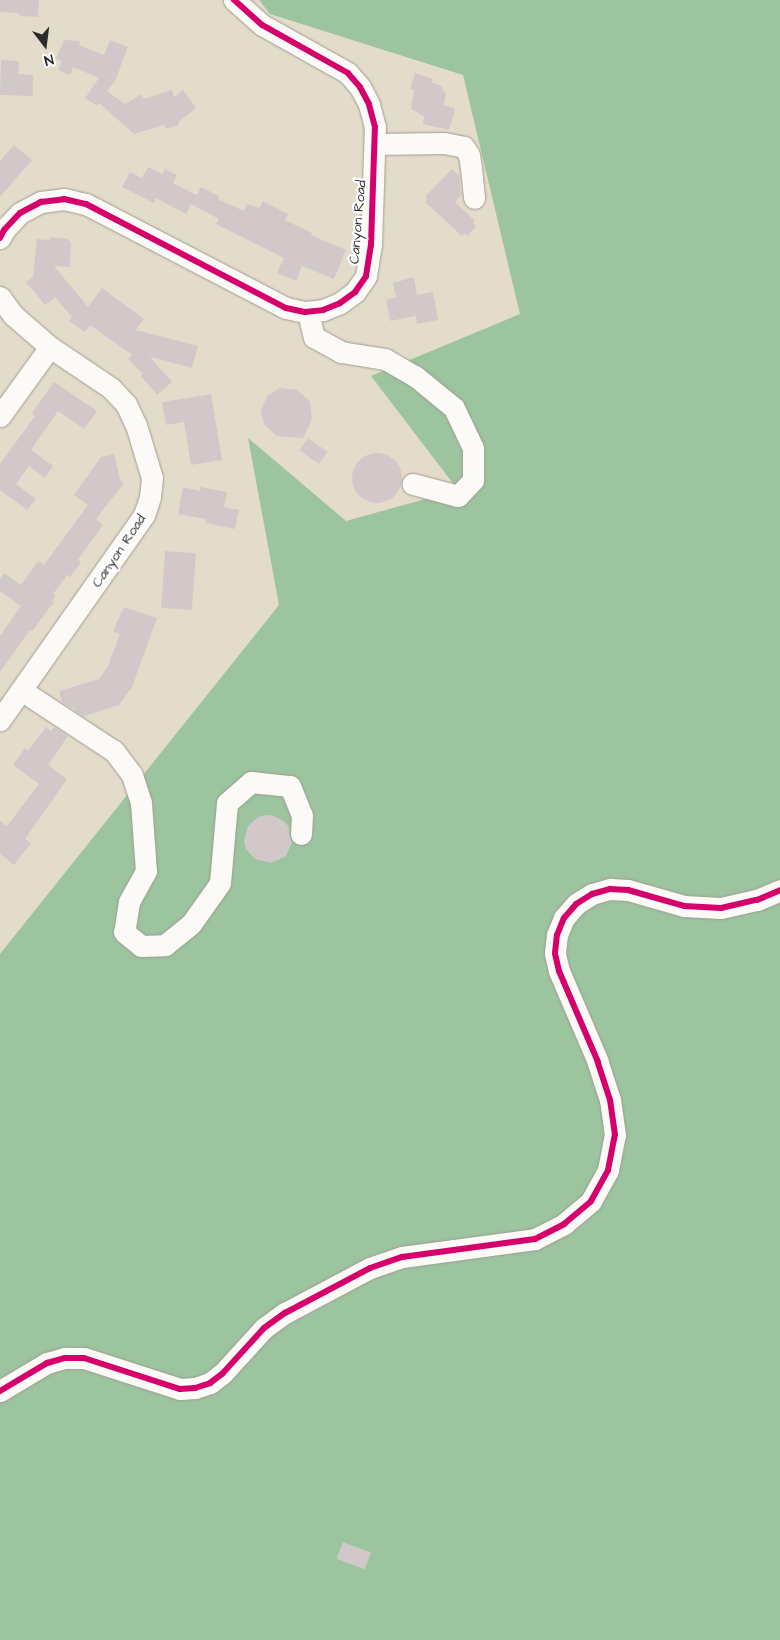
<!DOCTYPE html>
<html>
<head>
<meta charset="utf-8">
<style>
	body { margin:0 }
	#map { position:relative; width:780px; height:1640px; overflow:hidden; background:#e4dcca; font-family:"Architects Daughter",sans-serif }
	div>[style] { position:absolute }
	.forest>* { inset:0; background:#9bc49f }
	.building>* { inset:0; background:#d2c8c9; transform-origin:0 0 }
	.round { border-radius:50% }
	.roads { filter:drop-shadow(0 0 1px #a19c92) drop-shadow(0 0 1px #a19c92) }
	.minor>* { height:21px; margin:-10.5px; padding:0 10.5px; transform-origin:10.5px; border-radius:10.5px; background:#fbfaf7 }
	.cycleway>* { height:6px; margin:-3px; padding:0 3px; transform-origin:3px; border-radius:3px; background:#d6006c }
	span { translate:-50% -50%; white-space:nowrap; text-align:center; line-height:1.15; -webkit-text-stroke:4.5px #fff; paint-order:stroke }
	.street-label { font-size:14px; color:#2b2b2b }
	.north { position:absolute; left:20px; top:20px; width:50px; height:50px; -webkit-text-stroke:4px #fff; paint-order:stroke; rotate:165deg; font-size:14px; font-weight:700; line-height:20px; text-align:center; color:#2b2b2b }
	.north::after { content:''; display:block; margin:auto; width:18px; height:22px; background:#2b2b2b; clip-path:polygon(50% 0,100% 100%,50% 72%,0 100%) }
</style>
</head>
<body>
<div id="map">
	<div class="forest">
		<div style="clip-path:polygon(259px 0,780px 0,780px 1640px,0 1640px,0 954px,279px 605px,248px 438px,346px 521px,458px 490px,371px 376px,520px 314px,463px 75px,270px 14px)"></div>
	</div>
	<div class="building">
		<div style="clip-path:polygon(0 0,39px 0,38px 17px,19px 16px,20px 13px,0 12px)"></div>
		<div style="clip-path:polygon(64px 40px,80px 41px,79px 45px,104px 55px,110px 40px,128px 47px,115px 81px,107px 91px,125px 104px,142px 94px,143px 99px,172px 90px,174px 97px,183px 90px,196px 108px,178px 122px,179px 125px,165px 129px,164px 125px,134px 134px,99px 103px,97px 106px,85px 98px,99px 78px,73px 67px,70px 75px,58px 70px,62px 61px,56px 59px)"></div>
		<div style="clip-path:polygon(1px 60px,19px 61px,18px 74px,33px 75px,33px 96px,0 95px)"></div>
		<div style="clip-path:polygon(415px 73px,433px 79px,432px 82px,441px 86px,446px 94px,444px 105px,455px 109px,449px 130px,423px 124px,424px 116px,411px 109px,414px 90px,410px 89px)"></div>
		<div style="clip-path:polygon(14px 145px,32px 160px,0 197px,0 161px)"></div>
		<div style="clip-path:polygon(148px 167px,162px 174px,165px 169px,177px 175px,173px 183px,197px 195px,201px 187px,219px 196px,218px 199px,244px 211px,247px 204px,259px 208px,263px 201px,288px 214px,285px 220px,312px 233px,311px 235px,346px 250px,334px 279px,302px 266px,296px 281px,277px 273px,284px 258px,216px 224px,219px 219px,191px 204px,186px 214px,156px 198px,154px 203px,122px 187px,130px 172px,142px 178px)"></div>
		<div style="clip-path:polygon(452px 169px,459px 176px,461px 195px,455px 202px,475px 221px,473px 223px,476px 226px,467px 236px,464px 233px,462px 236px,425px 202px,427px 199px,425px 197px)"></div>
		<div style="clip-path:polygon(50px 237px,68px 239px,71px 243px,70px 267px,54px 266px,88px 307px,102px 288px,144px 319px,136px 330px,198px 346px,192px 368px,150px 357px,172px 382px,157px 395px,141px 376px,143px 374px,128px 359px,132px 355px,90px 325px,85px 332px,69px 321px,72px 317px,55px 297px,45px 305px,26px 282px,33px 277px,37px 239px,49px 240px)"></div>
		<div style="clip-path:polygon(414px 277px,417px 295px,433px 292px,438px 320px,417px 324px,416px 316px,390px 321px,386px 300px,396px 297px,393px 283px)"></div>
		<div style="clip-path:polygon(54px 382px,97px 411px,84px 429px,58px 411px,31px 450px,53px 466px,45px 478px,29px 466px,16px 484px,36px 499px,27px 510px,0 490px,0 464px,35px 416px,32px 413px)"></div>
		<div style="clip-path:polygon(280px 388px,297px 390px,310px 401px,312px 419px,303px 438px,277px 436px,264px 424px,261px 411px,264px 403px,268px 395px)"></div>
		<div style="clip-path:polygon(211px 394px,222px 460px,191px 465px,184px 422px,166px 425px,162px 402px)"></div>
		<div style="left:308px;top:438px;width:24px;height:15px;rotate:35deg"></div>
		<div class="round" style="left:352px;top:453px;width:50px;height:50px"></div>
		<div style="clip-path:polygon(114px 454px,120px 480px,124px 483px,96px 519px,103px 525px,78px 560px,81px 562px,70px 577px,67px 575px,53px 594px,55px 596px,52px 601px,54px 602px,32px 631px,30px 630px,0 672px,0 636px,21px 606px,0 591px,0 579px,4px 573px,21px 585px,38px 561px,44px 565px,88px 505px,74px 495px,101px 457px)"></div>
		<div style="clip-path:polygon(183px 487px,200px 491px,200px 487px,227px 492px,224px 507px,239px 510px,235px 529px,206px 523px,206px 519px,178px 514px)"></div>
		<div style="left:165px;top:551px;width:31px;height:57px;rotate:4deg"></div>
		<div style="clip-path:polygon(124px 607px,157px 618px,132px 687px,119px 705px,84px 716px,75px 711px,74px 707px,71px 708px,62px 702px,59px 691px,99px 679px,108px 666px,120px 634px,113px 631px)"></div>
		<div style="clip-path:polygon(46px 727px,51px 731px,54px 727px,68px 736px,48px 765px,67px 779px,25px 839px,31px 843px,14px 865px,0 854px,0 821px,7px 826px,39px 784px,13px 765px,25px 748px,28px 751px)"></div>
		<div style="clip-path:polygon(266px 815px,274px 816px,285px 822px,289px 827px,289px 834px,292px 842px,286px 856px,271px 863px,255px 859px,246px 849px,244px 841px,248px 826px,258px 817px)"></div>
		<div style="left:343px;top:1542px;width:30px;height:18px;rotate:21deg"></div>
	</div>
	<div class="roads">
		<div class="minor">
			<div style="left:375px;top:144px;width:69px;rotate:-0.8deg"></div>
			<div style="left:444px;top:143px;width:20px;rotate:11deg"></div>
			<div style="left:464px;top:147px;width:9px;rotate:58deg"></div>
			<div style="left:469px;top:155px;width:13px;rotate:81deg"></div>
			<div style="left:471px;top:168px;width:30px;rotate:84deg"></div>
			<div style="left:0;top:238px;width:9px;rotate:-63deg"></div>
			<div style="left:4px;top:230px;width:23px;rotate:-47deg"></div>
			<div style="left:20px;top:213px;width:24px;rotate:-28deg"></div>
			<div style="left:41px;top:202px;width:23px;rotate:-7deg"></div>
			<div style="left:64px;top:199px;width:23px;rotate:13deg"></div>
			<div style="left:86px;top:204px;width:225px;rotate:27.5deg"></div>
			<div style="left:286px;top:308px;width:19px;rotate:12deg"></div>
			<div style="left:305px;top:312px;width:18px;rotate:-6deg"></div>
			<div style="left:323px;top:310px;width:18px;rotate:-22deg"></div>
			<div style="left:340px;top:303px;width:19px;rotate:-36deg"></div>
			<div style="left:355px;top:292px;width:19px;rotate:-55deg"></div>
			<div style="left:366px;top:276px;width:31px;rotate:-81deg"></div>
			<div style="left:371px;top:245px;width:118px;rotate:-88.1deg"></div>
			<div style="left:375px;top:127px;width:24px;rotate:-105deg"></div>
			<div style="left:369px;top:104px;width:19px;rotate:-118deg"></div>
			<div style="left:360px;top:87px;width:18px;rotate:-131deg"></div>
			<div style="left:348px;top:73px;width:98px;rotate:-150.8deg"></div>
			<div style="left:262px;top:25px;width:38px;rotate:-138deg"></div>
			<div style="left:0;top:297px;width:22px;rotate:54deg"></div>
			<div style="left:13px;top:315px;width:49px;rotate:40.9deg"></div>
			<div style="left:50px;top:347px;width:73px;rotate:33.9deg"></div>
			<div style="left:111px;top:388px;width:22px;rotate:47deg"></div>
			<div style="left:126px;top:404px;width:23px;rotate:65deg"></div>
			<div style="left:136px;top:425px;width:55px;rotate:73.2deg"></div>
			<div style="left:152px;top:478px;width:19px;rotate:96deg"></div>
			<div style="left:150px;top:497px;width:19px;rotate:108deg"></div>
			<div style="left:144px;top:515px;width:251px;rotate:125.1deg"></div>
			<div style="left:308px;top:312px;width:26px;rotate:77deg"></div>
			<div style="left:314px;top:337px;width:31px;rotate:29deg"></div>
			<div style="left:341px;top:352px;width:45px;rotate:9deg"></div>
			<div style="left:385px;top:359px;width:34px;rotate:30deg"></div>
			<div style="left:415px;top:376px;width:50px;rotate:39.4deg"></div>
			<div style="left:454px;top:408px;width:44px;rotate:64.6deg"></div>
			<div style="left:473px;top:448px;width:32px;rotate:90deg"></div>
			<div style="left:473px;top:480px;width:22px;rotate:133deg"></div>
			<div style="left:458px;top:496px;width:47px;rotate:-165.1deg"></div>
			<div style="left:0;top:416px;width:85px;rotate:-54.1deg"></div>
			<div style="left:21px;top:690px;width:111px;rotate:33.3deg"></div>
			<div style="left:114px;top:751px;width:30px;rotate:53deg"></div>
			<div style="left:132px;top:775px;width:29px;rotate:72deg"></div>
			<div style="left:141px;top:803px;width:68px;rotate:85.8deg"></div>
			<div style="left:146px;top:871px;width:35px;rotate:119deg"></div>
			<div style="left:129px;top:902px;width:30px;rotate:99deg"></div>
			<div style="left:124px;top:932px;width:22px;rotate:39deg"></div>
			<div style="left:141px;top:946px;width:24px;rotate:-2deg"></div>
			<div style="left:165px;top:945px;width:33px;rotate:-39deg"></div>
			<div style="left:191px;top:924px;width:50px;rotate:-54.7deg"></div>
			<div style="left:220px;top:883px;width:80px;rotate:-85deg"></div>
			<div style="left:227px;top:803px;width:32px;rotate:-41deg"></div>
			<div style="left:251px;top:782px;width:39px;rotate:6deg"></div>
			<div style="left:290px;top:786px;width:31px;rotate:68deg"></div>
			<div style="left:302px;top:815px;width:19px;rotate:93deg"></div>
			<div style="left:0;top:1391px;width:55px;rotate:-30.8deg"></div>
			<div style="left:47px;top:1363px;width:19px;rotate:-16deg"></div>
			<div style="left:65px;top:1358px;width:19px"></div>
			<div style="left:84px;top:1358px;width:101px;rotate:17.9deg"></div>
			<div style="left:180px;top:1389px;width:15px;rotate:-4deg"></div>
			<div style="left:195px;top:1388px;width:16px;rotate:-18deg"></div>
			<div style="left:210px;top:1383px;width:15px;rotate:-37deg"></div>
			<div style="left:222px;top:1374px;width:62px;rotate:-47.6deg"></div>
			<div style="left:264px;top:1328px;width:26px;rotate:-36deg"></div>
			<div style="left:285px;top:1313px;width:96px;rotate:-27.9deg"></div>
			<div style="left:370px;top:1268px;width:34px;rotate:-19deg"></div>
			<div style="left:402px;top:1257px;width:134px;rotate:-7.7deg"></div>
			<div style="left:535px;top:1239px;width:33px;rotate:-27deg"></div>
			<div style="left:564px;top:1224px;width:35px;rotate:-40deg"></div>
			<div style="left:591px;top:1201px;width:35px;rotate:-61deg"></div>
			<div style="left:608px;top:1170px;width:36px;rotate:-79deg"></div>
			<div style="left:615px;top:1135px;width:35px;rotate:-98deg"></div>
			<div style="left:610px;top:1100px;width:40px;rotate:-108deg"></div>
			<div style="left:598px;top:1062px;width:99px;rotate:-113.2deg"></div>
			<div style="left:559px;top:971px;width:18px;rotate:-103deg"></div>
			<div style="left:555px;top:953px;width:18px;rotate:-84deg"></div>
			<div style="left:557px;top:935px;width:18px;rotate:-68deg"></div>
			<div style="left:564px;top:918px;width:18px;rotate:-49deg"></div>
			<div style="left:576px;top:904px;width:19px;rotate:-32deg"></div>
			<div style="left:592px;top:894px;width:19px;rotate:-16deg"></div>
			<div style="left:610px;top:889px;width:18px;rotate:3deg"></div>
			<div style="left:628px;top:890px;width:58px;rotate:15.9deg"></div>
			<div style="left:684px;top:906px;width:37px;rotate:3deg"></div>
			<div style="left:721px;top:908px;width:37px;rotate:-13deg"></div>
			<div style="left:757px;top:900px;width:25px;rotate:-23deg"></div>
		</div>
	</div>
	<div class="cycleway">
		<div style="left:0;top:238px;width:9px;rotate:-63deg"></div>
		<div style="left:4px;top:230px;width:23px;rotate:-47deg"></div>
		<div style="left:20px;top:213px;width:24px;rotate:-28deg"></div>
		<div style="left:41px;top:202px;width:23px;rotate:-7deg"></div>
		<div style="left:64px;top:199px;width:23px;rotate:13deg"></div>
		<div style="left:86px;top:204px;width:225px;rotate:27.5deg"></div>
		<div style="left:286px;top:308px;width:19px;rotate:12deg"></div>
		<div style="left:305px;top:312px;width:18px;rotate:-6deg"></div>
		<div style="left:323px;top:310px;width:18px;rotate:-22deg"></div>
		<div style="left:340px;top:303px;width:19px;rotate:-36deg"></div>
		<div style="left:355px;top:292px;width:19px;rotate:-55deg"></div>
		<div style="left:366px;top:276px;width:31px;rotate:-81deg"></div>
		<div style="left:371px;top:245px;width:118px;rotate:-88.1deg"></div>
		<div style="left:375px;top:127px;width:24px;rotate:-105deg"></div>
		<div style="left:369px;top:104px;width:19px;rotate:-118deg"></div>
		<div style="left:360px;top:87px;width:18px;rotate:-131deg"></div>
		<div style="left:348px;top:73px;width:98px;rotate:-150.8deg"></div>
		<div style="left:262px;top:25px;width:38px;rotate:-138deg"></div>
		<div style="left:0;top:1391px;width:55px;rotate:-30.8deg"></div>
		<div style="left:47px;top:1363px;width:19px;rotate:-16deg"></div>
		<div style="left:65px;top:1358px;width:19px"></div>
		<div style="left:84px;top:1358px;width:101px;rotate:17.9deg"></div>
		<div style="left:180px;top:1389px;width:15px;rotate:-4deg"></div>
		<div style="left:195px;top:1388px;width:16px;rotate:-18deg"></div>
		<div style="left:210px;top:1383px;width:15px;rotate:-37deg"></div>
		<div style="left:222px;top:1374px;width:62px;rotate:-47.6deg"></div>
		<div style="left:264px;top:1328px;width:26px;rotate:-36deg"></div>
		<div style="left:285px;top:1313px;width:96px;rotate:-27.9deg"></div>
		<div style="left:370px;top:1268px;width:34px;rotate:-19deg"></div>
		<div style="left:402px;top:1257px;width:134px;rotate:-7.7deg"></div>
		<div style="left:535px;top:1239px;width:33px;rotate:-27deg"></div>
		<div style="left:564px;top:1224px;width:35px;rotate:-40deg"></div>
		<div style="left:591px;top:1201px;width:35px;rotate:-61deg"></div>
		<div style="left:608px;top:1170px;width:36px;rotate:-79deg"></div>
		<div style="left:615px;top:1135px;width:35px;rotate:-98deg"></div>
		<div style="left:610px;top:1100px;width:40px;rotate:-108deg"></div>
		<div style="left:598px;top:1062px;width:99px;rotate:-113.2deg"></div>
		<div style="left:559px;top:971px;width:18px;rotate:-103deg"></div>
		<div style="left:555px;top:953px;width:18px;rotate:-84deg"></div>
		<div style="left:557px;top:935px;width:18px;rotate:-68deg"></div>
		<div style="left:564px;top:918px;width:18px;rotate:-49deg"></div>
		<div style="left:576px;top:904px;width:19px;rotate:-32deg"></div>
		<div style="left:592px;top:894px;width:19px;rotate:-16deg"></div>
		<div style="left:610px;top:889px;width:18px;rotate:3deg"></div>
		<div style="left:628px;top:890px;width:58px;rotate:15.9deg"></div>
		<div style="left:684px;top:906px;width:37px;rotate:3deg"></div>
		<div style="left:721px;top:908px;width:37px;rotate:-13deg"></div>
		<div style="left:757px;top:900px;width:25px;rotate:-23deg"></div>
	</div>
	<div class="street-label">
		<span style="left:358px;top:222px;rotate:-85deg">Canyon Road</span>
		<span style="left:119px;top:551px;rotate:-56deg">Canyon Road</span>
	</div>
	<div class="north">N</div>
</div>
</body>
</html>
